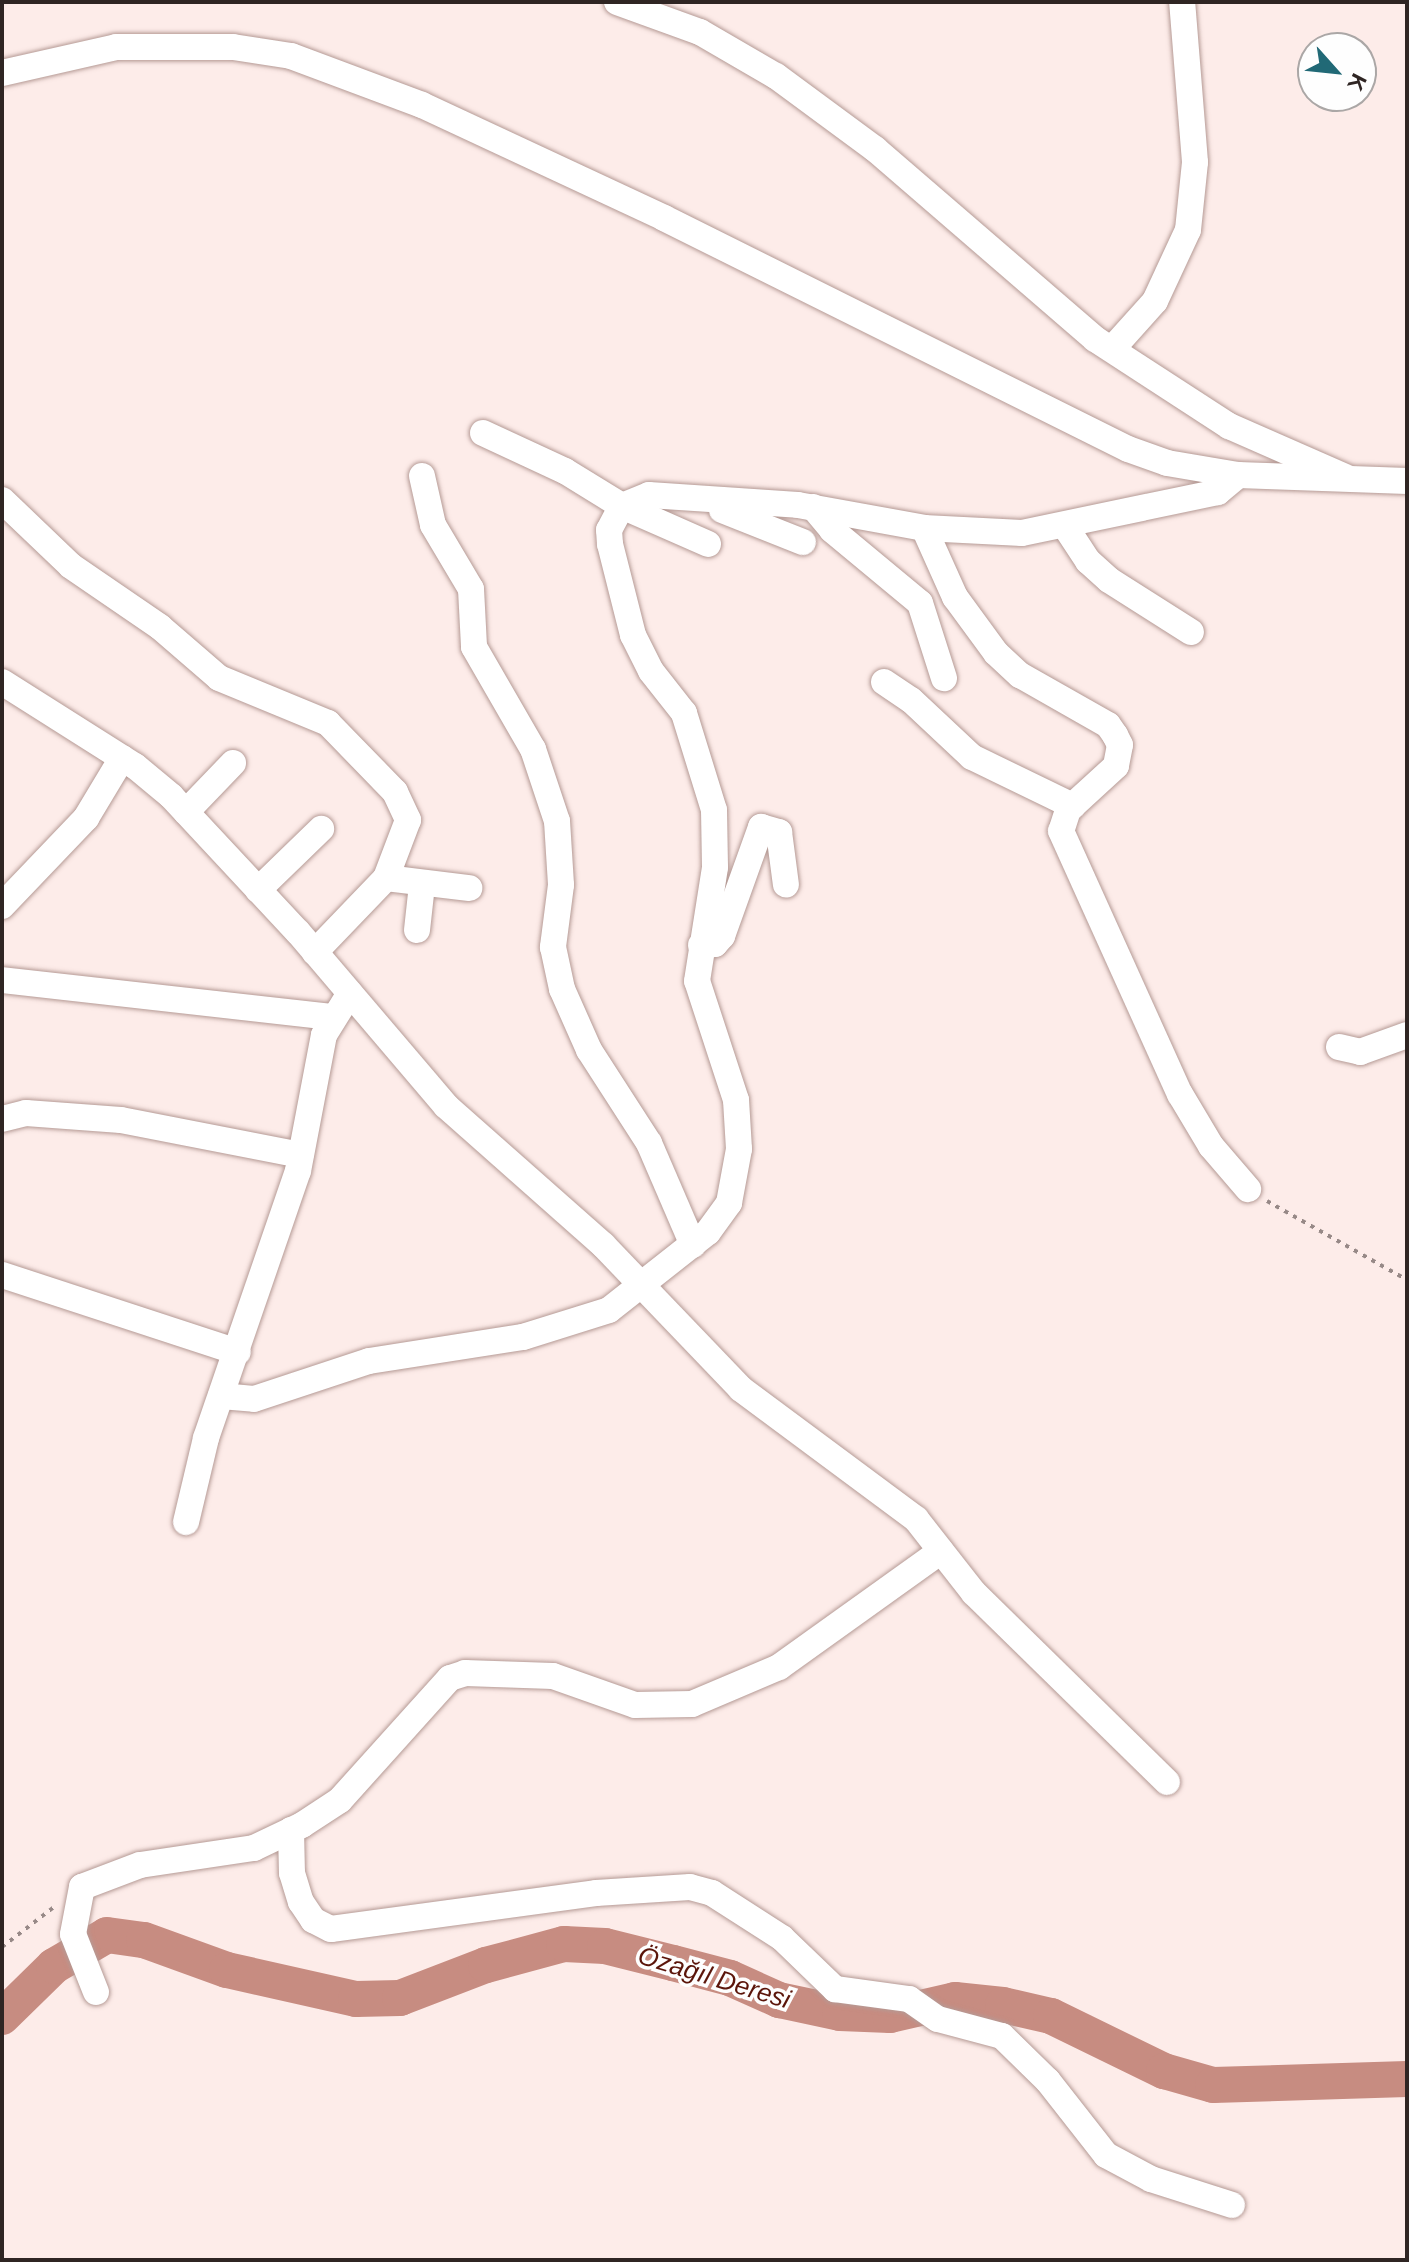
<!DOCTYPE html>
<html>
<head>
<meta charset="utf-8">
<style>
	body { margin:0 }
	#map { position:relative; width:1409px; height:2262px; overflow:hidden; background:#fdece9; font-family:Helvetica,sans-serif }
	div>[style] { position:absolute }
	.river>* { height:36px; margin:-18px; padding:0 18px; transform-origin:18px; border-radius:18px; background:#c78c81 }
	.path>* { height:4px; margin-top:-2px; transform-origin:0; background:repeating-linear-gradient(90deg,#978987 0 4px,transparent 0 10px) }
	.roads { filter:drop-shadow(0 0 2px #b59a95) drop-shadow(0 0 2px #b59a95) }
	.minor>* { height:26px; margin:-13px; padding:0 13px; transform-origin:13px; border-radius:13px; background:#fff }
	span { translate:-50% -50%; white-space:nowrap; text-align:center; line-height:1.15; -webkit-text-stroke:7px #fefefe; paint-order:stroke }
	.water-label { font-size:26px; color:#5b150a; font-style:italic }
	.frame { position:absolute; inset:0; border:4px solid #2f2523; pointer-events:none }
	.north { position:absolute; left:1297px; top:32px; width:80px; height:80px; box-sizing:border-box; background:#fefefe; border:2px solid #aba7a6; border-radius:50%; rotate:117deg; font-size:22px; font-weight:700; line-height:32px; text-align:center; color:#2f2523 }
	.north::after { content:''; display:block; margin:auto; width:28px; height:36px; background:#216976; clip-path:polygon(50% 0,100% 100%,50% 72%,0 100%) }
</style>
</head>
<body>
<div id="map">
	<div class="river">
		<div style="left:2px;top:2017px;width:73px;rotate:-44.4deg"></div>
		<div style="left:54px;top:1966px;width:61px;rotate:-30.3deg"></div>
		<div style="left:107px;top:1935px;width:37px;rotate:8deg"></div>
		<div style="left:144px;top:1940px;width:88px;rotate:19.9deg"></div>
		<div style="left:227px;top:1970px;width:132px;rotate:12.7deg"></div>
		<div style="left:356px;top:1999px;width:44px;rotate:-1.3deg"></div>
		<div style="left:400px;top:1998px;width:92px;rotate:-21deg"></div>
		<div style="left:486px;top:1965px;width:81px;rotate:-15.1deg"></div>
		<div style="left:564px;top:1944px;width:41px;rotate:2.8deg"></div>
		<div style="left:605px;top:1946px;width:70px;rotate:14deg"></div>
		<div style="left:673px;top:1963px;width:59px;rotate:14.7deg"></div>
		<div style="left:730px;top:1978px;width:54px;rotate:24.2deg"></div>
		<div style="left:779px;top:2000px;width:62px;rotate:12deg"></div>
		<div style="left:840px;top:2013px;width:50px;rotate:2.3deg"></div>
		<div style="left:890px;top:2015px;width:67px;rotate:-13deg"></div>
		<div style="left:955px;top:2000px;width:48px;rotate:5.9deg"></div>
		<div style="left:1003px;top:2005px;width:49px;rotate:12.9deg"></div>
		<div style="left:1051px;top:2016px;width:126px;rotate:26deg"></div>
		<div style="left:1164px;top:2071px;width:51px;rotate:15.9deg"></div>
		<div style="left:1213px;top:2085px;width:194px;rotate:-1.8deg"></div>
	</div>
	<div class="path">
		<div style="left:1267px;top:1201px;width:161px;rotate:29.4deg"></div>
		<div style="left:2px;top:1947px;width:66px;rotate:-37.6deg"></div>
	</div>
	<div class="roads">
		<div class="minor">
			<div style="left:617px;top:2px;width:88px;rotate:19.9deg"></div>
			<div style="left:700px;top:32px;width:88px;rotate:30.1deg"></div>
			<div style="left:776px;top:76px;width:123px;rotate:36.4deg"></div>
			<div style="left:875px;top:149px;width:291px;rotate:40.8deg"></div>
			<div style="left:1095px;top:339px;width:160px;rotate:33deg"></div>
			<div style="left:1229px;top:426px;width:127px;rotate:23.7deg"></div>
			<div style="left:2px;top:73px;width:117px;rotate:-12.8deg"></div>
			<div style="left:116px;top:47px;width:117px"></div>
			<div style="left:233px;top:47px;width:59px;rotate:8.8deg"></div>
			<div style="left:291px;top:56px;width:140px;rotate:20.5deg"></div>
			<div style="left:422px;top:105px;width:267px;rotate:25deg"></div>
			<div style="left:664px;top:218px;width:518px;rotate:26.47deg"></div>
			<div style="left:1128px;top:449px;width:41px;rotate:19.7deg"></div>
			<div style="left:1167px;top:463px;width:72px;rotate:9.6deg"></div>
			<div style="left:1238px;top:475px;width:169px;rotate:2deg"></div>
			<div style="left:1112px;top:349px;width:64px;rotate:-48.1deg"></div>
			<div style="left:1155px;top:301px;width:78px;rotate:-65.1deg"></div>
			<div style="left:1188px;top:230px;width:68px;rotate:-84.1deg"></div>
			<div style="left:1195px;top:162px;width:161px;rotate:-94.6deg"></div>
			<div style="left:483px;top:433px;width:90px;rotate:24.9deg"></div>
			<div style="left:565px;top:471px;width:67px;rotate:31.6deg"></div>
			<div style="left:622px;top:506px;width:94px;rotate:23.8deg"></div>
			<div style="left:422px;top:476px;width:50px;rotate:77.3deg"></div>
			<div style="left:433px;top:525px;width:74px;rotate:59.3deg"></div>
			<div style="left:471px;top:589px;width:58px;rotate:87deg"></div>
			<div style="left:474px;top:647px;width:118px;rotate:60deg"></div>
			<div style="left:533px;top:749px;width:76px;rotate:71.6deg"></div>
			<div style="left:557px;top:821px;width:64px;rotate:86.4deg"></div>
			<div style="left:561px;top:885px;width:63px;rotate:97.4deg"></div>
			<div style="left:553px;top:947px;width:43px;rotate:77.9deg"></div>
			<div style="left:562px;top:989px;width:67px;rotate:66.1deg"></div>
			<div style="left:589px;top:1050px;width:111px;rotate:57.2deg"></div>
			<div style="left:649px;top:1143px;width:111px;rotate:66.7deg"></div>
			<div style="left:2px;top:500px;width:95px;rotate:43.7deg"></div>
			<div style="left:71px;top:566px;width:108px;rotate:34.4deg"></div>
			<div style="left:160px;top:627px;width:78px;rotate:40.8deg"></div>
			<div style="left:219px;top:678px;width:118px;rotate:22.4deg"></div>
			<div style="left:328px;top:723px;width:96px;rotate:45.8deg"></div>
			<div style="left:395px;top:792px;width:31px;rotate:65deg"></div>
			<div style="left:408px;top:820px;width:62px;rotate:110.8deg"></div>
			<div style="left:386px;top:878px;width:103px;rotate:133.8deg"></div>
			<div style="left:813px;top:507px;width:30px;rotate:50deg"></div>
			<div style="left:832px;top:530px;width:114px;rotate:39.7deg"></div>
			<div style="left:920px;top:603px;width:79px;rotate:72.3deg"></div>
			<div style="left:722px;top:510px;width:87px;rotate:21.6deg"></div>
			<div style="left:1065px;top:526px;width:42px;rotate:56.7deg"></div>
			<div style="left:1088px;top:561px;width:28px;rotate:42deg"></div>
			<div style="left:1109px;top:580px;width:97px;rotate:32.4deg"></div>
			<div style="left:924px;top:528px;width:76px;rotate:65.8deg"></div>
			<div style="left:955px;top:597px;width:69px;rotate:53.8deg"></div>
			<div style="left:996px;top:653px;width:33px;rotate:43deg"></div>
			<div style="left:1020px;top:675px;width:101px;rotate:29.6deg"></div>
			<div style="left:1108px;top:725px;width:12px;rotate:55deg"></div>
			<div style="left:1115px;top:735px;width:11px;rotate:63deg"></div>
			<div style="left:1120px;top:745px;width:21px;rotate:101deg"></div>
			<div style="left:1116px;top:766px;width:65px;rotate:137.5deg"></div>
			<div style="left:1068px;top:810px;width:22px;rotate:108deg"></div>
			<div style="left:1061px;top:831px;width:289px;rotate:65.7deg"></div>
			<div style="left:1180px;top:1094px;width:61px;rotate:59.2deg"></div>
			<div style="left:1211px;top:1146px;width:57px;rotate:49.3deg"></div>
			<div style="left:2px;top:682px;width:157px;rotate:32.3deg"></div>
			<div style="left:135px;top:766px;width:47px;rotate:39.8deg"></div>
			<div style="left:171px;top:796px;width:186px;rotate:47deg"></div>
			<div style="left:298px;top:932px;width:228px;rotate:49.6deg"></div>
			<div style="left:446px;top:1106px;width:210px;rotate:41.5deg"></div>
			<div style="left:603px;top:1245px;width:199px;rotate:46.2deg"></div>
			<div style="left:741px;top:1389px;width:218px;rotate:36.6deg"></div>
			<div style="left:916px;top:1519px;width:94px;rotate:51.9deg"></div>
			<div style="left:974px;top:1593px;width:270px;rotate:44.4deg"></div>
			<div style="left:884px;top:682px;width:32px;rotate:34deg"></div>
			<div style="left:911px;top:700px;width:83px;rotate:43.1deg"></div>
			<div style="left:972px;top:757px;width:112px;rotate:25.9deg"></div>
			<div style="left:186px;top:812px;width:68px;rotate:-46.2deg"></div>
			<div style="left:386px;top:878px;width:84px;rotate:6.9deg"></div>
			<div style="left:258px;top:890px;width:88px;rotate:-44.1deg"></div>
			<div style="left:2px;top:906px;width:122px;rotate:-46.3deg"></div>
			<div style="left:86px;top:818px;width:70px;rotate:-59deg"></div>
			<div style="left:417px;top:930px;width:45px;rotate:-83.7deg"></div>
			<div style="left:701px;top:945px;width:14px;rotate:-4deg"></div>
			<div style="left:715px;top:944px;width:11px;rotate:-49deg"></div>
			<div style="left:722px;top:936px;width:116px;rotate:-70.3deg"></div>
			<div style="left:761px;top:827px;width:19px;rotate:16deg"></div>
			<div style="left:779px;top:832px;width:53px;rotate:82.5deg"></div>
			<div style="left:2px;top:980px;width:332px;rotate:6.4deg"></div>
			<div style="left:1339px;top:1047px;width:22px;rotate:13deg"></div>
			<div style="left:1360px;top:1052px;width:50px;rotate:-19.9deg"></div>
			<div style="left:2px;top:1119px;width:25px;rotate:-14deg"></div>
			<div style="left:26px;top:1113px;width:95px;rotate:4.2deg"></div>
			<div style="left:121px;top:1120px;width:183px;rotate:11deg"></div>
			<div style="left:2px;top:1275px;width:248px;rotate:18.1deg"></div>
			<div style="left:221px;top:1396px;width:33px;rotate:5deg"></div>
			<div style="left:254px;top:1399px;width:121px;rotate:-18.3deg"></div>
			<div style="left:369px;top:1361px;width:156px;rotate:-8.9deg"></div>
			<div style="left:523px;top:1337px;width:90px;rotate:-17.4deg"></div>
			<div style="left:609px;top:1310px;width:126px;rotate:-38.2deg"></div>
			<div style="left:708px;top:1232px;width:36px;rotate:-54deg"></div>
			<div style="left:729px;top:1203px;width:55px;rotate:-79.5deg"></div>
			<div style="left:739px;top:1149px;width:49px;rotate:-93.5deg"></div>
			<div style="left:736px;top:1100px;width:125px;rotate:-108.1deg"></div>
			<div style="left:697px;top:981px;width:115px;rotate:-81deg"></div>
			<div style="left:715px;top:867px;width:57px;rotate:-91deg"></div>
			<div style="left:714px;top:810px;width:102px;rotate:-107.2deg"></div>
			<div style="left:684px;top:713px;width:53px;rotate:-128.2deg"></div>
			<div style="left:651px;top:671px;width:40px;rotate:-116.6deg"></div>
			<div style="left:633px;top:635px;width:94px;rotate:-104.2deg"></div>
			<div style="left:610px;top:544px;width:14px;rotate:-94deg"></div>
			<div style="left:609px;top:530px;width:27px;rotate:-62deg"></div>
			<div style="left:622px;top:506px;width:29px;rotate:-22deg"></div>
			<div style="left:649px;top:495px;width:149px;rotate:3.8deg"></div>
			<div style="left:798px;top:505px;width:128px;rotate:10.3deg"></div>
			<div style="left:924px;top:528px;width:98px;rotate:2.9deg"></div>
			<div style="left:1022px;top:533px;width:200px;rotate:-11.8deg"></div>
			<div style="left:1218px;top:492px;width:26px;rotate:-40deg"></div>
			<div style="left:186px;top:1522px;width:86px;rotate:-76.6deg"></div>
			<div style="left:206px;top:1438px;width:282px;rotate:-71deg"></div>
			<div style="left:298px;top:1171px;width:138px;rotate:-79.2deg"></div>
			<div style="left:324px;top:1035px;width:49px;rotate:-58.2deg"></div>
			<div style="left:291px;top:1830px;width:43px;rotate:88.7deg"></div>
			<div style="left:292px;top:1873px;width:30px;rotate:73deg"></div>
			<div style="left:301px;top:1902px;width:22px;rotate:56deg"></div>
			<div style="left:313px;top:1920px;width:20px;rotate:27deg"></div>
			<div style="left:331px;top:1929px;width:267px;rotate:-7.7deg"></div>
			<div style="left:596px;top:1893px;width:94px;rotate:-3.7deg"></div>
			<div style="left:690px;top:1887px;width:23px;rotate:15deg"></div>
			<div style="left:712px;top:1893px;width:83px;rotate:32.7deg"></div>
			<div style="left:782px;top:1938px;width:74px;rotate:43.9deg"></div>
			<div style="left:835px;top:1989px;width:75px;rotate:7.7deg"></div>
			<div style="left:909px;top:1999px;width:35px;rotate:35deg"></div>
			<div style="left:938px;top:2019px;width:66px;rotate:14.9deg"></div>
			<div style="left:1002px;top:2036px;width:64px;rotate:44.4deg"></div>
			<div style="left:1048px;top:2081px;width:94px;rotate:51.9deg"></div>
			<div style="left:1106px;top:2155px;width:51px;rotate:28.1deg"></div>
			<div style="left:1151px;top:2179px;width:85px;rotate:17.8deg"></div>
			<div style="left:96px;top:1992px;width:62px;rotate:-111.6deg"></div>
			<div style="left:73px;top:1934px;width:48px;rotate:-79.2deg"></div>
			<div style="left:82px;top:1887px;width:62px;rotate:-20.8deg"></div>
			<div style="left:140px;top:1865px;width:115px;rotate:-8.5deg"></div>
			<div style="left:254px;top:1848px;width:53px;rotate:-25.6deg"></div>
			<div style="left:302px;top:1825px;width:45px;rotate:-33.3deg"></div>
			<div style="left:340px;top:1800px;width:164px;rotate:-48deg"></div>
			<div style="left:450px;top:1678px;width:16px;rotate:-18deg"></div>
			<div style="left:465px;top:1673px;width:88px;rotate:2deg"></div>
			<div style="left:553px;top:1676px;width:87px;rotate:19.5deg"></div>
			<div style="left:635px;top:1705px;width:57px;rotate:-1deg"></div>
			<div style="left:692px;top:1704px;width:95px;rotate:-23deg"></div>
			<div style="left:779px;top:1667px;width:199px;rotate:-35.6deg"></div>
		</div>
	</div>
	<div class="water-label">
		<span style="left:714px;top:1978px;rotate:17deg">Özağıl Deresi</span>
	</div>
	<div class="frame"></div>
	<div class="north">K</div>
</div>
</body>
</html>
